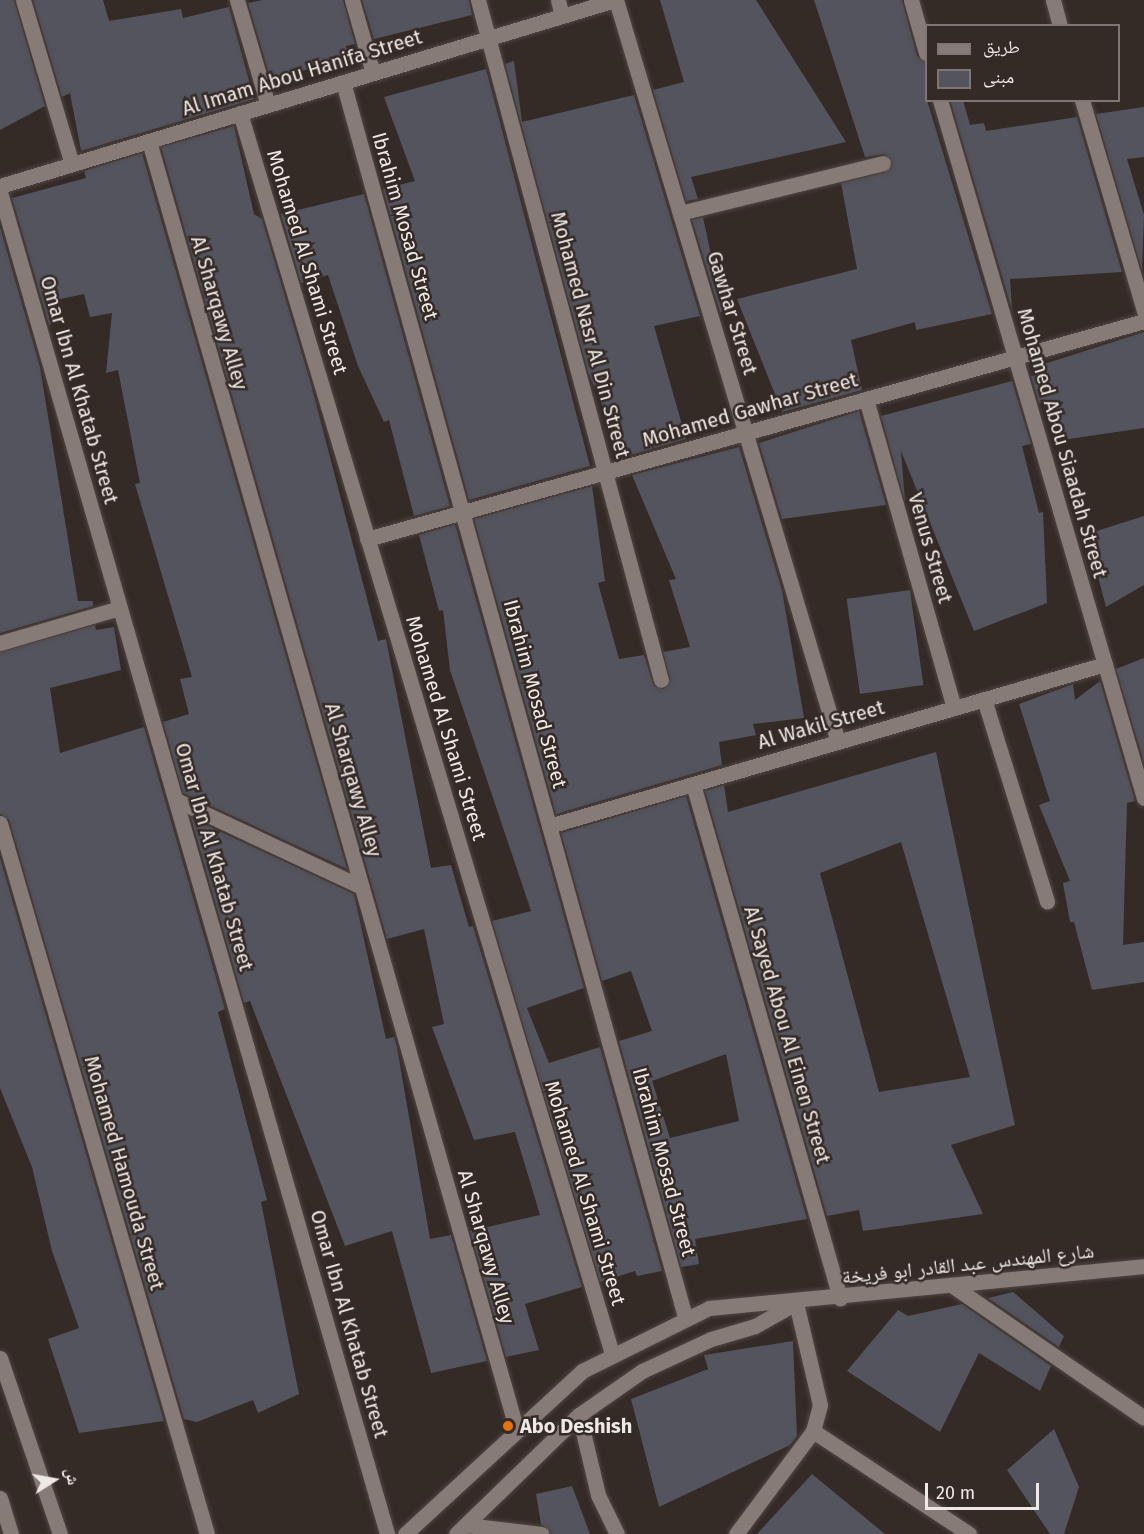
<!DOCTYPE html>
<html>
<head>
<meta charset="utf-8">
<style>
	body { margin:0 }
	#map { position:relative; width:1144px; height:1534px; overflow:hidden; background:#342a26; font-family:"Fira Sans","Noto Naskh Arabic",sans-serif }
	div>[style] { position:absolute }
	.building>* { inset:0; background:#54545e; transform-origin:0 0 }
	.roads { filter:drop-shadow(0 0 2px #4f4643) drop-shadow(0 0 2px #4f4643) }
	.minor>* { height:15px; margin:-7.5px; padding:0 7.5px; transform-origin:7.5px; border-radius:7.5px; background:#867b76 }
	.dots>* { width:16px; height:16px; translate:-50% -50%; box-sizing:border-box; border:3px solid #342a26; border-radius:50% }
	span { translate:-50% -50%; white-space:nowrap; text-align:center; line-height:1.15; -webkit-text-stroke:5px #342a26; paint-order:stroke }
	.street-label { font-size:20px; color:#efe9e6 }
	.poi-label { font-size:20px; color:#efe9e6; font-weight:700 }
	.left { translate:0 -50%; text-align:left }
	.legend { position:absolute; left:925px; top:24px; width:195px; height:78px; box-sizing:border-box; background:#342a26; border:2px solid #7f7673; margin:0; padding:8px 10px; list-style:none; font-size:18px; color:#efe9e6 }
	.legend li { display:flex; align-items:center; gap:12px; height:30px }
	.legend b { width:30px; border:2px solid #7f7673 }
	.north { position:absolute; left:24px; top:1450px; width:60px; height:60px; -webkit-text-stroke:4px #342a26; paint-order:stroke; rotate:79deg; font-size:16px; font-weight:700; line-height:24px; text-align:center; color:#efe9e6 }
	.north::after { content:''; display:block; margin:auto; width:21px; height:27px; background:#efe9e6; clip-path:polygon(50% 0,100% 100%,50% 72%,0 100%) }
	.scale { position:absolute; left:925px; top:1483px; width:114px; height:27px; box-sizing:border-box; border:3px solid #efe9e6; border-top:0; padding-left:8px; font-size:18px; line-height:21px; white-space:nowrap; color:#efe9e6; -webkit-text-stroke:4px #342a26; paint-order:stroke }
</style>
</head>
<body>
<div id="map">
	<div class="building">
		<div style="clip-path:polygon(0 0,14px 0,45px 106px,0 130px)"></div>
		<div style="clip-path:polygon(33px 0,103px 0,109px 21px,181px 9px,183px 18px,229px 7px,254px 99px,81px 151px,70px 93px,62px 97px)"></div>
		<div style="clip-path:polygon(262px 0,343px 0,355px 44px,346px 46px,348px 56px,271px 81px,248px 3px)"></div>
		<div style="clip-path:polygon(362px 0,469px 0,472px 15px,374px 39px)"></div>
		<div style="clip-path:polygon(660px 0,756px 0,846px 142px,691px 177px,698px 199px,686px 201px,653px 90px,684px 82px)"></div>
		<div style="clip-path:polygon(814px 0,902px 0,917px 56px,927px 62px,927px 100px,992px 314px,916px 330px,915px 322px,851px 340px,862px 390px,782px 412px,737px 299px,857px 269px,841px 183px,885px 172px,892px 165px,885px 154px,865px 157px)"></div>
		<div style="clip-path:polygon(514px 61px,522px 122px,634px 95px,700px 316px,654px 326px,686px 439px,624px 457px,588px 372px,505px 64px)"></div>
		<div style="clip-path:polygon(486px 69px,590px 466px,469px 500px,383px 189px,415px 181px,384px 97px)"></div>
		<div style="clip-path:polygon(950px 100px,963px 100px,970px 125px,984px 123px,986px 131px,1077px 117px,1122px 272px,1010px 279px,1012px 310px)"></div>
		<div style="clip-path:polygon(1144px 107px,1144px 157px,1127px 159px,1144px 215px,1142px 271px,1096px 114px)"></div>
		<div style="clip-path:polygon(234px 126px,254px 214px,262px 219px,311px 384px,378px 641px,386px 639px,431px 868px,451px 865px,469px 927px,473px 926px,582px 1287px,525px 1304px,539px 1350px,506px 1357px,470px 1231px,540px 1215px,515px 1132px,474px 1140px,432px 1027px,444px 1024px,424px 929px,387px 939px,161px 147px)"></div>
		<div style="clip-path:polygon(142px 153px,347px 869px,183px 793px,163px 722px,189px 714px,180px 679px,192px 677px,135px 484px,140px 483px,118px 370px,106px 373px,112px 313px,90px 317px,84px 294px,56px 300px,59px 323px,49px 325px,12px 198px,86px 178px,84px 171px)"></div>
		<div style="clip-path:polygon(364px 194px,450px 506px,414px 516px,389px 420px,384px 422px,358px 366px,328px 275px,301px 283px,281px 214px)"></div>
		<div style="clip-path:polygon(703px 217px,723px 312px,720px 312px,692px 220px)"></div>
		<div style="clip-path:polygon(0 227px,40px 367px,78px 601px,93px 601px,93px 606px,0 633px)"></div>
		<div style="clip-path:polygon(1144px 332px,1144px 428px,1062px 440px,1052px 400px,1039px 403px,1031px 376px,1047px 372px,1044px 364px)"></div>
		<div style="clip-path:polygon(1012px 381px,1031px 444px,1022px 446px,1039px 513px,1043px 512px,1047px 603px,974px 631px,901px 451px,905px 502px,881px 416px)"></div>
		<div style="clip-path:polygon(859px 411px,886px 505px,782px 519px,759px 443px)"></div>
		<div style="clip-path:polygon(739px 447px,782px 590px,804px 718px,753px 724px,756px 735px,719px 742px,722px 765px,556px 814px,474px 519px,592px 486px,605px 581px,598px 583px,619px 659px,644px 655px,654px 686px,664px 689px,670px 678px,663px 652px,690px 647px,669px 580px,676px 579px,632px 475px)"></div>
		<div style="clip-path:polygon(1144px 516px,1144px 585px,1106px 607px,1087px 534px)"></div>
		<div style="clip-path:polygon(455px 524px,584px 988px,527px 1008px,549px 1063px,600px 1047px,662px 1271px,637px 1276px,635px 1271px,600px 1282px,492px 921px,531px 911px,450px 670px,443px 610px,439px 611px,419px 535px)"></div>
		<div style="left:910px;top:590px;width:96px;height:64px;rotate:82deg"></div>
		<div style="clip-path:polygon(95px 625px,96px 630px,114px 627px,121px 670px,50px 688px,60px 753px,144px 727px,225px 1009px,218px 1012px,267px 1200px,261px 1202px,299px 1394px,258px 1413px,253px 1400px,197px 1422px,184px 1419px,9px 820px,0 814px,0 652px)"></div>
		<div style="clip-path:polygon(1144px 658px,1144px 763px,1116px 669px)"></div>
		<div style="clip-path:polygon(1100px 681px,1135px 801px,1127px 803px,1123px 945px,1144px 942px,1144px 982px,1092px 990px,1074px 922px,1070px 922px,1063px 883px,1070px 881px,1039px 805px,1050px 801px,1019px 704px,1073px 684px,1075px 700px)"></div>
		<div style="clip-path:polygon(evenodd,936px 752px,1015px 1125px,951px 1145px,983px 1214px,863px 1231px,859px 1210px,827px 1216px,705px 791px,724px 785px,728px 812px,936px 752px,901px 842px,970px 1077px,879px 1092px,820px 873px,901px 842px)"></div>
		<div style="clip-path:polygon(evenodd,686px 796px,807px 1219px,695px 1239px,699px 1264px,681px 1267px,619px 1041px,652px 1031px,631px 971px,602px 981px,561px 833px,686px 796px,726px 1054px,739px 1121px,670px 1138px,652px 1081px,726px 1054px)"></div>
		<div style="clip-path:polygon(191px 818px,354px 894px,386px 1039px,394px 1037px,397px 1047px,430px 1239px,451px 1235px,487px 1361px,431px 1373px,392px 1231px,345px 1246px,250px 1001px,244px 1003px)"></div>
		<div style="clip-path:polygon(0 858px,164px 1421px,79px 1433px,48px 1339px,79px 1328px,52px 1251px,32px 1167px,0 1088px)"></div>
		<div style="clip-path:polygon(1013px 1292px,1064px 1336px,1059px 1347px,988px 1298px)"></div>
		<div style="clip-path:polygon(962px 1304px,1051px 1366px,1040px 1391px,979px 1353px,940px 1432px,847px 1371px,898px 1310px,908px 1316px)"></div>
		<div style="clip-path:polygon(793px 1341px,797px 1436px,790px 1445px,659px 1507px,631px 1399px,708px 1369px,704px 1355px)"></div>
		<div style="clip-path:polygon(1054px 1429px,1079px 1487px,1064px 1534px,1050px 1534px,1007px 1470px)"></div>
		<div style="clip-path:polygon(812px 1474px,885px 1534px,757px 1534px)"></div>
		<div style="clip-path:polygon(572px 1486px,590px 1534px,551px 1534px,541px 1524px,536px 1494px)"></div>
	</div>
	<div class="roads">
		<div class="minor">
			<div style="left:23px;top:0;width:171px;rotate:73.4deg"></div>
			<div style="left:237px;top:0;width:109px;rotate:73.6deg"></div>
			<div style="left:352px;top:0;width:76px;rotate:74deg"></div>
			<div style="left:478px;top:0;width:704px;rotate:74.94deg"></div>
			<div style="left:558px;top:0;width:16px;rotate:76deg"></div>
			<div style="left:616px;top:0;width:774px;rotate:73.34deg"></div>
			<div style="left:911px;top:0;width:55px;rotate:74.2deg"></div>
			<div style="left:1053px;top:0;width:27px;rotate:75deg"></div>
			<div style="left:343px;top:82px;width:1281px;rotate:74.52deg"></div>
			<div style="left:940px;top:100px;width:727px;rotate:73.71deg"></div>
			<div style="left:1082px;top:100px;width:220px;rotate:73.6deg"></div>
			<div style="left:240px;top:113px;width:1296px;rotate:73.31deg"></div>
			<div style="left:149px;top:141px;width:1341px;rotate:74.08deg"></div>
			<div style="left:0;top:186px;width:643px;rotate:-16.83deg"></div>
			<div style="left:0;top:192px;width:1397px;rotate:73.91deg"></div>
			<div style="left:680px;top:213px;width:209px;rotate:-13.8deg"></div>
			<div style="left:866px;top:399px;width:321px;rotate:74.1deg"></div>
			<div style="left:367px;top:539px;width:807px;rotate:-15.67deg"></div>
			<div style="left:0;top:643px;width:125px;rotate:-16.3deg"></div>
			<div style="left:984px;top:699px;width:212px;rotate:72.7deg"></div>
			<div style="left:693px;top:784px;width:535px;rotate:74.04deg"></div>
			<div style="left:176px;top:800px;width:205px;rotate:25.1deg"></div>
			<div style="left:0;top:823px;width:741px;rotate:73.77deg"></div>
			<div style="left:549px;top:826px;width:579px;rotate:-16.24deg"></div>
			<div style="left:953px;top:1286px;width:232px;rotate:34.6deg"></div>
			<div style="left:0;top:1358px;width:186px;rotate:71.2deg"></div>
			<div style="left:579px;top:1415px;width:82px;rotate:76.6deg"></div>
			<div style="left:598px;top:1495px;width:43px;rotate:64deg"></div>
			<div style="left:813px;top:1431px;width:187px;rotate:33.4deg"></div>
			<div style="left:0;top:1498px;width:38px;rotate:73deg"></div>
			<div style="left:466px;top:1525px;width:76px;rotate:6.8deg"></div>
			<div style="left:405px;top:1534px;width:241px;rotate:-42.6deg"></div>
			<div style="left:582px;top:1371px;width:142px;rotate:-26.4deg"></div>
			<div style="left:709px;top:1308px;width:437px;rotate:-5.5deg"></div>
			<div style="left:456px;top:1534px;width:171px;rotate:-44.1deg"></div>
			<div style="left:579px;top:1415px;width:77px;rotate:-34.9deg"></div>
			<div style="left:642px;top:1371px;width:76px;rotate:-24.9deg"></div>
			<div style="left:711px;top:1339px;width:46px;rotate:-16.5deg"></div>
			<div style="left:755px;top:1326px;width:47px;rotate:-29.3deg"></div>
			<div style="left:736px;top:1534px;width:129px;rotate:-53.2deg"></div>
			<div style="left:813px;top:1431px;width:27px;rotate:-75deg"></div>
			<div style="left:820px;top:1405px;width:105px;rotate:-103.2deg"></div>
		</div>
	</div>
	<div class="dots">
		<div style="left:508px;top:1426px;background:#e8710a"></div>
	</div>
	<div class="street-label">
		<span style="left:302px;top:73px;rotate:-17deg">Al Imam Abou Hanifa Street</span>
		<span style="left:405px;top:226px;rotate:74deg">Ibrahim Mosad Street</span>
		<span style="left:307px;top:262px;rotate:73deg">Mohamed Al Shami Street</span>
		<span style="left:219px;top:313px;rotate:74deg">Al Sharqawy Alley</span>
		<span style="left:732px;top:313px;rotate:73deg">Gawhar Street</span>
		<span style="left:590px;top:335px;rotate:75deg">Mohamed Nasr Al Din Street</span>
		<span style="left:79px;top:390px;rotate:74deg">Omar Ibn Al Khatab Street</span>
		<span style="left:750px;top:410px;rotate:-16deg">Mohamed Gawhar Street</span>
		<span style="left:1062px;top:443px;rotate:74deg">Mohamed Abou Siaadah Street</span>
		<span style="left:930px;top:548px;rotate:74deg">Venus Street</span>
		<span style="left:535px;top:694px;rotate:75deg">Ibrahim Mosad Street</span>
		<span style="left:821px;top:725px;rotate:-16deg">Al Wakil Street</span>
		<span style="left:446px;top:728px;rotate:73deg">Mohamed Al Shami Street</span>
		<span style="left:353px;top:780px;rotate:74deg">Al Sharqawy Alley</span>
		<span style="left:214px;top:857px;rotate:74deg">Omar Ibn Al Khatab Street</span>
		<span style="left:787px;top:1035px;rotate:74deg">Al Sayed Abou Al Einen Street</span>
		<span style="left:664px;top:1162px;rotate:75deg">Ibrahim Mosad Street</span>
		<span style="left:124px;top:1173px;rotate:74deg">Mohamed Hamouda Street</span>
		<span style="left:585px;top:1193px;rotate:73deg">Mohamed Al Shami Street</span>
		<span style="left:486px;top:1247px;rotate:74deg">Al Sharqawy Alley</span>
		<span style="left:968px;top:1264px;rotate:-6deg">شارع المهندس عبد القادر ابو فريخة</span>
		<span style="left:349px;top:1324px;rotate:74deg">Omar Ibn Al Khatab Street</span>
	</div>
	<div class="poi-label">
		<span class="left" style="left:520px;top:1426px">Abo Deshish</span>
	</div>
	<ul class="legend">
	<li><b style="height:8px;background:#867b76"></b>طريق</li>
	<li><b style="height:16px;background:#54545e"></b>مبنى</li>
	</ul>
	<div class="north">ش</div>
	<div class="scale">20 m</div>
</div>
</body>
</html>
